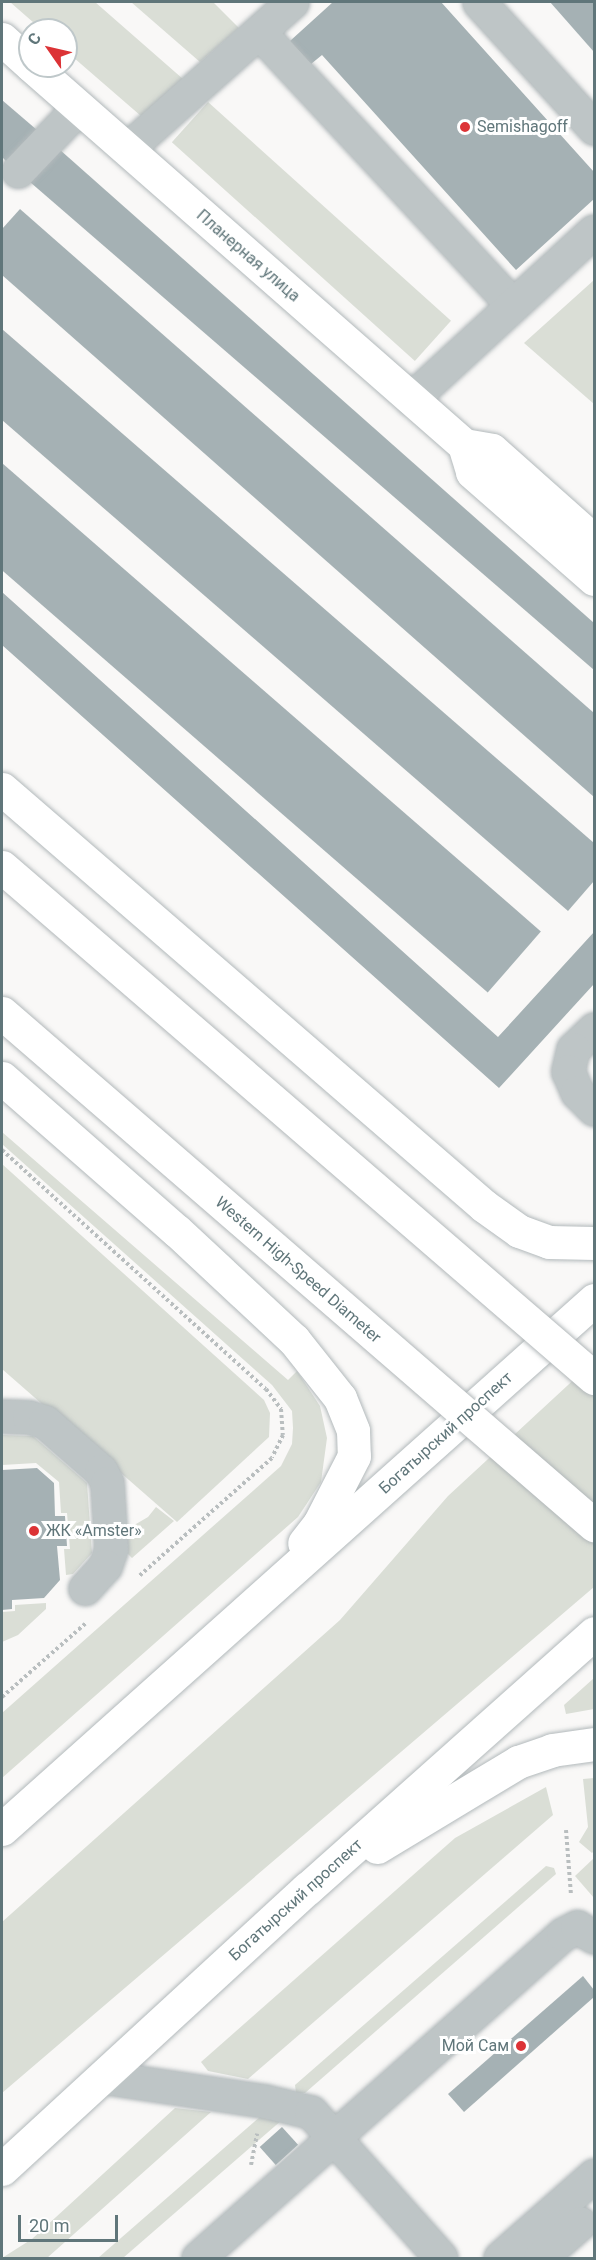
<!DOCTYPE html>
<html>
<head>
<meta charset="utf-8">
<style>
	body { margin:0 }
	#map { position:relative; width:596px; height:2260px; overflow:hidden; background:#f9f8f7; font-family:Roboto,sans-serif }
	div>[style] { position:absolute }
	.green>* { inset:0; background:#daded6; transform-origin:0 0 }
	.building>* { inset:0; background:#a5b1b4; transform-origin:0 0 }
	.path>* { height:4px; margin-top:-2px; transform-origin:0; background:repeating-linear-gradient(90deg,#b9bebf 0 3px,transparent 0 6px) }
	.roads { filter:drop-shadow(0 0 2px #b2b9bb) drop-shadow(0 0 2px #b2b9bb) }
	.minor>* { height:33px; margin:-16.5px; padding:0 16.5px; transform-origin:16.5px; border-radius:16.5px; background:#bec5c6 }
	.major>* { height:33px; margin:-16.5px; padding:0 16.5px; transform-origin:16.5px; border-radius:16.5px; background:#fff }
	.bridges { filter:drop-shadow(0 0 2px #b2b8ba) drop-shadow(0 0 2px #b2b8ba) }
	.highway-bridge>* { height:33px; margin:-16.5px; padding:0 16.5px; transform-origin:16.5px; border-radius:16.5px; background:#fff }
	.dots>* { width:16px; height:16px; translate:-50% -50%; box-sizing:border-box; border:3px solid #fff; border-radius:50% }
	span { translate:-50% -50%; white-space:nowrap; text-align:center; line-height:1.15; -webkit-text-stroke:6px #fff; paint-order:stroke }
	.poi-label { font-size:16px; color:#60767a }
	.left { translate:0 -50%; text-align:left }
	.right { translate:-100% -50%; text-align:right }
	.street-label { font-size:16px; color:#60767a }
	.frame { position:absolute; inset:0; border:3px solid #60767a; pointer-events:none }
	.north { position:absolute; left:18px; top:18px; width:60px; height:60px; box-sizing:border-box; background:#fff; border:2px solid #bfc8ca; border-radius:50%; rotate:304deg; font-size:16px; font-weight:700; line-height:24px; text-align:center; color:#60767a }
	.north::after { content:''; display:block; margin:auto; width:21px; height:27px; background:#dc3336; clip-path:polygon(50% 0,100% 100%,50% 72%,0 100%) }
	.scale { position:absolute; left:18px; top:2215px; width:100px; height:27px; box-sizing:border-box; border:3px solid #60767a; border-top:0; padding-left:8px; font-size:18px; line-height:21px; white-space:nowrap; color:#60767a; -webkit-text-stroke:4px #fff; paint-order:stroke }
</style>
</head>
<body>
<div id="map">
	<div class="green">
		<div style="clip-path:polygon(10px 2px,95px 2px,183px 79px,141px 116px,66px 51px,66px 30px,42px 30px)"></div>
		<div style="clip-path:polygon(131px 2px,213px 2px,239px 28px,200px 62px)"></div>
		<div style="left:208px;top:102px;width:327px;height:54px;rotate:42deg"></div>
		<div style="clip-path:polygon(594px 280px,594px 404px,524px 343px)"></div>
		<div style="clip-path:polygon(2px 1132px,288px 1380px,297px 1371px,320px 1406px,327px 1438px,321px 1482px,298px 1517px,2px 1778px,2px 1713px,281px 1466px,292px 1444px,293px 1428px,292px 1411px,272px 1385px,2px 1144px)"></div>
		<div style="clip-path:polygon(2px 1164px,264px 1400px,270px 1413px,269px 1437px,177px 1522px,2px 1369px)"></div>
		<div style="clip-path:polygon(594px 1361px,594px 1587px,2px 2093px,2px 1922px,340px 1620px,448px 1496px)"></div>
		<div style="clip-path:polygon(2px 1435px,33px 1436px,87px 1483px,92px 1553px,73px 1574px,66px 1575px,64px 1549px,70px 1549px,67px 1513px,61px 1513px,59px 1482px,36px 1463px,2px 1465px)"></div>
		<div style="clip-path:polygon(156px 1507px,174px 1521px,132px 1558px,125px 1551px,124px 1531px,148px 1517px)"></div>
		<div style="clip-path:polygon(46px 1603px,46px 1609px,18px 1635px,2px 1642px,2px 1612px,15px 1611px,15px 1605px)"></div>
		<div style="clip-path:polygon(594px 1678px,594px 1709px,566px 1714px,564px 1705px)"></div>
		<div style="clip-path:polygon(594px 1778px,594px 1851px,592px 1853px,579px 1842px,588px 1827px,583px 1779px)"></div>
		<div style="clip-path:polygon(546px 1787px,553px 1815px,248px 2079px,208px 2071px,201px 2062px,455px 1838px)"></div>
		<div style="clip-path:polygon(594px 1858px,594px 1898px,575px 1876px)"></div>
		<div style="clip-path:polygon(546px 1866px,554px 1868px,556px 1874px,305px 2093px,296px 2093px,295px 2085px)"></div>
		<div style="clip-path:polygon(175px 2108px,211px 2112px,47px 2258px,2px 2258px,32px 2239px)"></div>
		<div style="clip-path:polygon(261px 2116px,282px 2120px,123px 2258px,98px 2258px)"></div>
	</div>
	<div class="building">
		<div style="clip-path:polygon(333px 2px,441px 2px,594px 172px,594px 199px,516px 270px,322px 55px,311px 64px,290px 41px)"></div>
		<div style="clip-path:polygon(550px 2px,594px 2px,594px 52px)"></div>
		<div style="clip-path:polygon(2px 100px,37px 130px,7px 162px,2px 157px)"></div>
		<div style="clip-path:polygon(59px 149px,594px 623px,594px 670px,30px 182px)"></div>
		<div style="clip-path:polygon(20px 209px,594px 713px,594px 797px,2px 275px,2px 229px)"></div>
		<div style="clip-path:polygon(2px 329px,594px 843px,594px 881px,568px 911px,2px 420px)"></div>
		<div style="left:2px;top:463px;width:714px;height:81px;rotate:41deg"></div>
		<div style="clip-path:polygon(2px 592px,498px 1037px,594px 932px,594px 984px,499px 1088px,2px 645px)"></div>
		<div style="clip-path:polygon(37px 1468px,54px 1483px,55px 1516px,65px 1516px,67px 1546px,57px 1546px,60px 1580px,44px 1598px,12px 1600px,12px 1609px,2px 1610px,2px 1470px)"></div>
		<div style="clip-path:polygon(583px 1976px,594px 1990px,594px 1997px,464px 2112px,448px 2094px)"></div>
		<div style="left:282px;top:2127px;width:24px;height:30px;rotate:48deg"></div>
	</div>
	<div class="path">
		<div style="left:2px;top:1150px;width:356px;rotate:42.2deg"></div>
		<div style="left:266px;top:1389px;width:25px;rotate:53deg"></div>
		<div style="left:281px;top:1409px;width:26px;rotate:86deg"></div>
		<div style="left:283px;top:1435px;width:25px;rotate:116deg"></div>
		<div style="left:272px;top:1458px;width:178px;rotate:138.4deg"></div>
		<div style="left:2px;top:1697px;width:112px;rotate:-41.4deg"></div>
		<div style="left:566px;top:1830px;width:65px;rotate:85.6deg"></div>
		<div style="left:251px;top:2165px;width:32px;rotate:-79deg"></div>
	</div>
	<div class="roads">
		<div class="minor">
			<div style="left:479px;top:2px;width:171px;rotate:47.6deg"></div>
			<div style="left:259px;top:32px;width:373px;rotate:47.1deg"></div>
			<div style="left:127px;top:149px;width:221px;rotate:-41.7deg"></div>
			<div style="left:18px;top:171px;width:88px;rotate:-46.4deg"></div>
			<div style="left:411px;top:399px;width:248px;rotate:-42.6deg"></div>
			<div style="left:594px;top:1029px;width:29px;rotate:136deg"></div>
			<div style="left:573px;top:1049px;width:23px;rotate:103deg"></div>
			<div style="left:568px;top:1071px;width:23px;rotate:67deg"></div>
			<div style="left:577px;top:1092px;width:24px;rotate:45deg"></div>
			<div style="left:2px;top:1416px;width:27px;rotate:2deg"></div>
			<div style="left:29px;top:1417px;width:17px;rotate:17deg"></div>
			<div style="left:45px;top:1422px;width:74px;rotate:41.2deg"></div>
			<div style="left:101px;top:1471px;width:13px;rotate:63deg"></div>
			<div style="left:107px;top:1483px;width:66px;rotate:86.5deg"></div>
			<div style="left:111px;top:1549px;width:18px;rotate:109deg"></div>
			<div style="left:105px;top:1566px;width:30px;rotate:132deg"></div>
			<div style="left:102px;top:2077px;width:164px;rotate:8.4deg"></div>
			<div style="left:264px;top:2101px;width:48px;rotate:13.2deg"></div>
			<div style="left:311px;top:2112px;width:195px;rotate:48.3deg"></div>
			<div style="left:198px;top:2258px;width:488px;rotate:-41.6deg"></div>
			<div style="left:563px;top:1934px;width:16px;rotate:-27deg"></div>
			<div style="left:577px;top:1927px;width:20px;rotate:30deg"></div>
			<div style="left:500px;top:2258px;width:125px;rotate:-41.4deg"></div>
			<div style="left:540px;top:2258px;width:53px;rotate:-41.2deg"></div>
		</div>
		<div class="major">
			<div style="left:2px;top:39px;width:38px;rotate:42deg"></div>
			<div style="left:32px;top:66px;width:575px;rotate:41.26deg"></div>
			<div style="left:464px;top:445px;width:28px;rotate:73deg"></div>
			<div style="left:472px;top:472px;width:162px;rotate:41.3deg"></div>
			<div style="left:464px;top:445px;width:28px;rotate:10deg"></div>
			<div style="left:492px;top:450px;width:137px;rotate:41.7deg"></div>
			<div style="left:2px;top:789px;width:637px;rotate:40.86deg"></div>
			<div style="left:484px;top:1206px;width:43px;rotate:35.5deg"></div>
			<div style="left:519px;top:1231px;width:32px;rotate:20deg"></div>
			<div style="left:549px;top:1242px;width:45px;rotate:1.3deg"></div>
			<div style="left:2px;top:1078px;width:232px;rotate:41.2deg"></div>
			<div style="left:177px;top:1231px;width:160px;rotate:43deg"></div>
			<div style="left:294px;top:1340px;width:74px;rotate:51.6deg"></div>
			<div style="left:340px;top:1398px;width:35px;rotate:68deg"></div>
			<div style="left:353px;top:1431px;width:25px;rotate:88deg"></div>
			<div style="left:354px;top:1456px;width:76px;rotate:117.2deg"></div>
			<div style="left:319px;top:1524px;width:24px;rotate:128deg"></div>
			<div style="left:2px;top:1829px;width:794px;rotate:-41.78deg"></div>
			<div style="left:377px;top:1847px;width:165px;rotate:-31.1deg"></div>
			<div style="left:518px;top:1762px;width:36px;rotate:-19deg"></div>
			<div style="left:552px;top:1750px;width:42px;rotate:-8.1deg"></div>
			<div style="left:2px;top:2169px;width:415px;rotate:-42.6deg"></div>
			<div style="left:308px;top:1888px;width:383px;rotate:-41.7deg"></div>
		</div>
	</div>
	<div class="bridges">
		<div class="highway-bridge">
			<div style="left:2px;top:867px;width:782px;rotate:40.8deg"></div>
			<div style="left:2px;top:1013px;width:783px;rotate:40.86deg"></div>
		</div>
	</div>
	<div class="dots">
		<div style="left:465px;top:127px;background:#dc3336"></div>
		<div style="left:34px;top:1531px;background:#dc3336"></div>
		<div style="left:521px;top:2046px;background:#dc3336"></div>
	</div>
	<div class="poi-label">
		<span class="left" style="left:477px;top:127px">Semishagoff</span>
		<span class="left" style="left:46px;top:1531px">ЖК «Amster»</span>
		<span class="right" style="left:509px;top:2046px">Мой Сам</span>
	</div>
	<div class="street-label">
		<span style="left:248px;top:256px;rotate:41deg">Планерная улица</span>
		<span style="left:298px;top:1270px;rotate:41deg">Western High-Speed Diameter</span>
		<span style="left:446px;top:1433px;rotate:-42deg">Богатырский проспект</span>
		<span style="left:296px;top:1900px;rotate:-42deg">Богатырский проспект</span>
	</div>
	<div class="frame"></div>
	<div class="north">С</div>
	<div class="scale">20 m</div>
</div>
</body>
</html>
